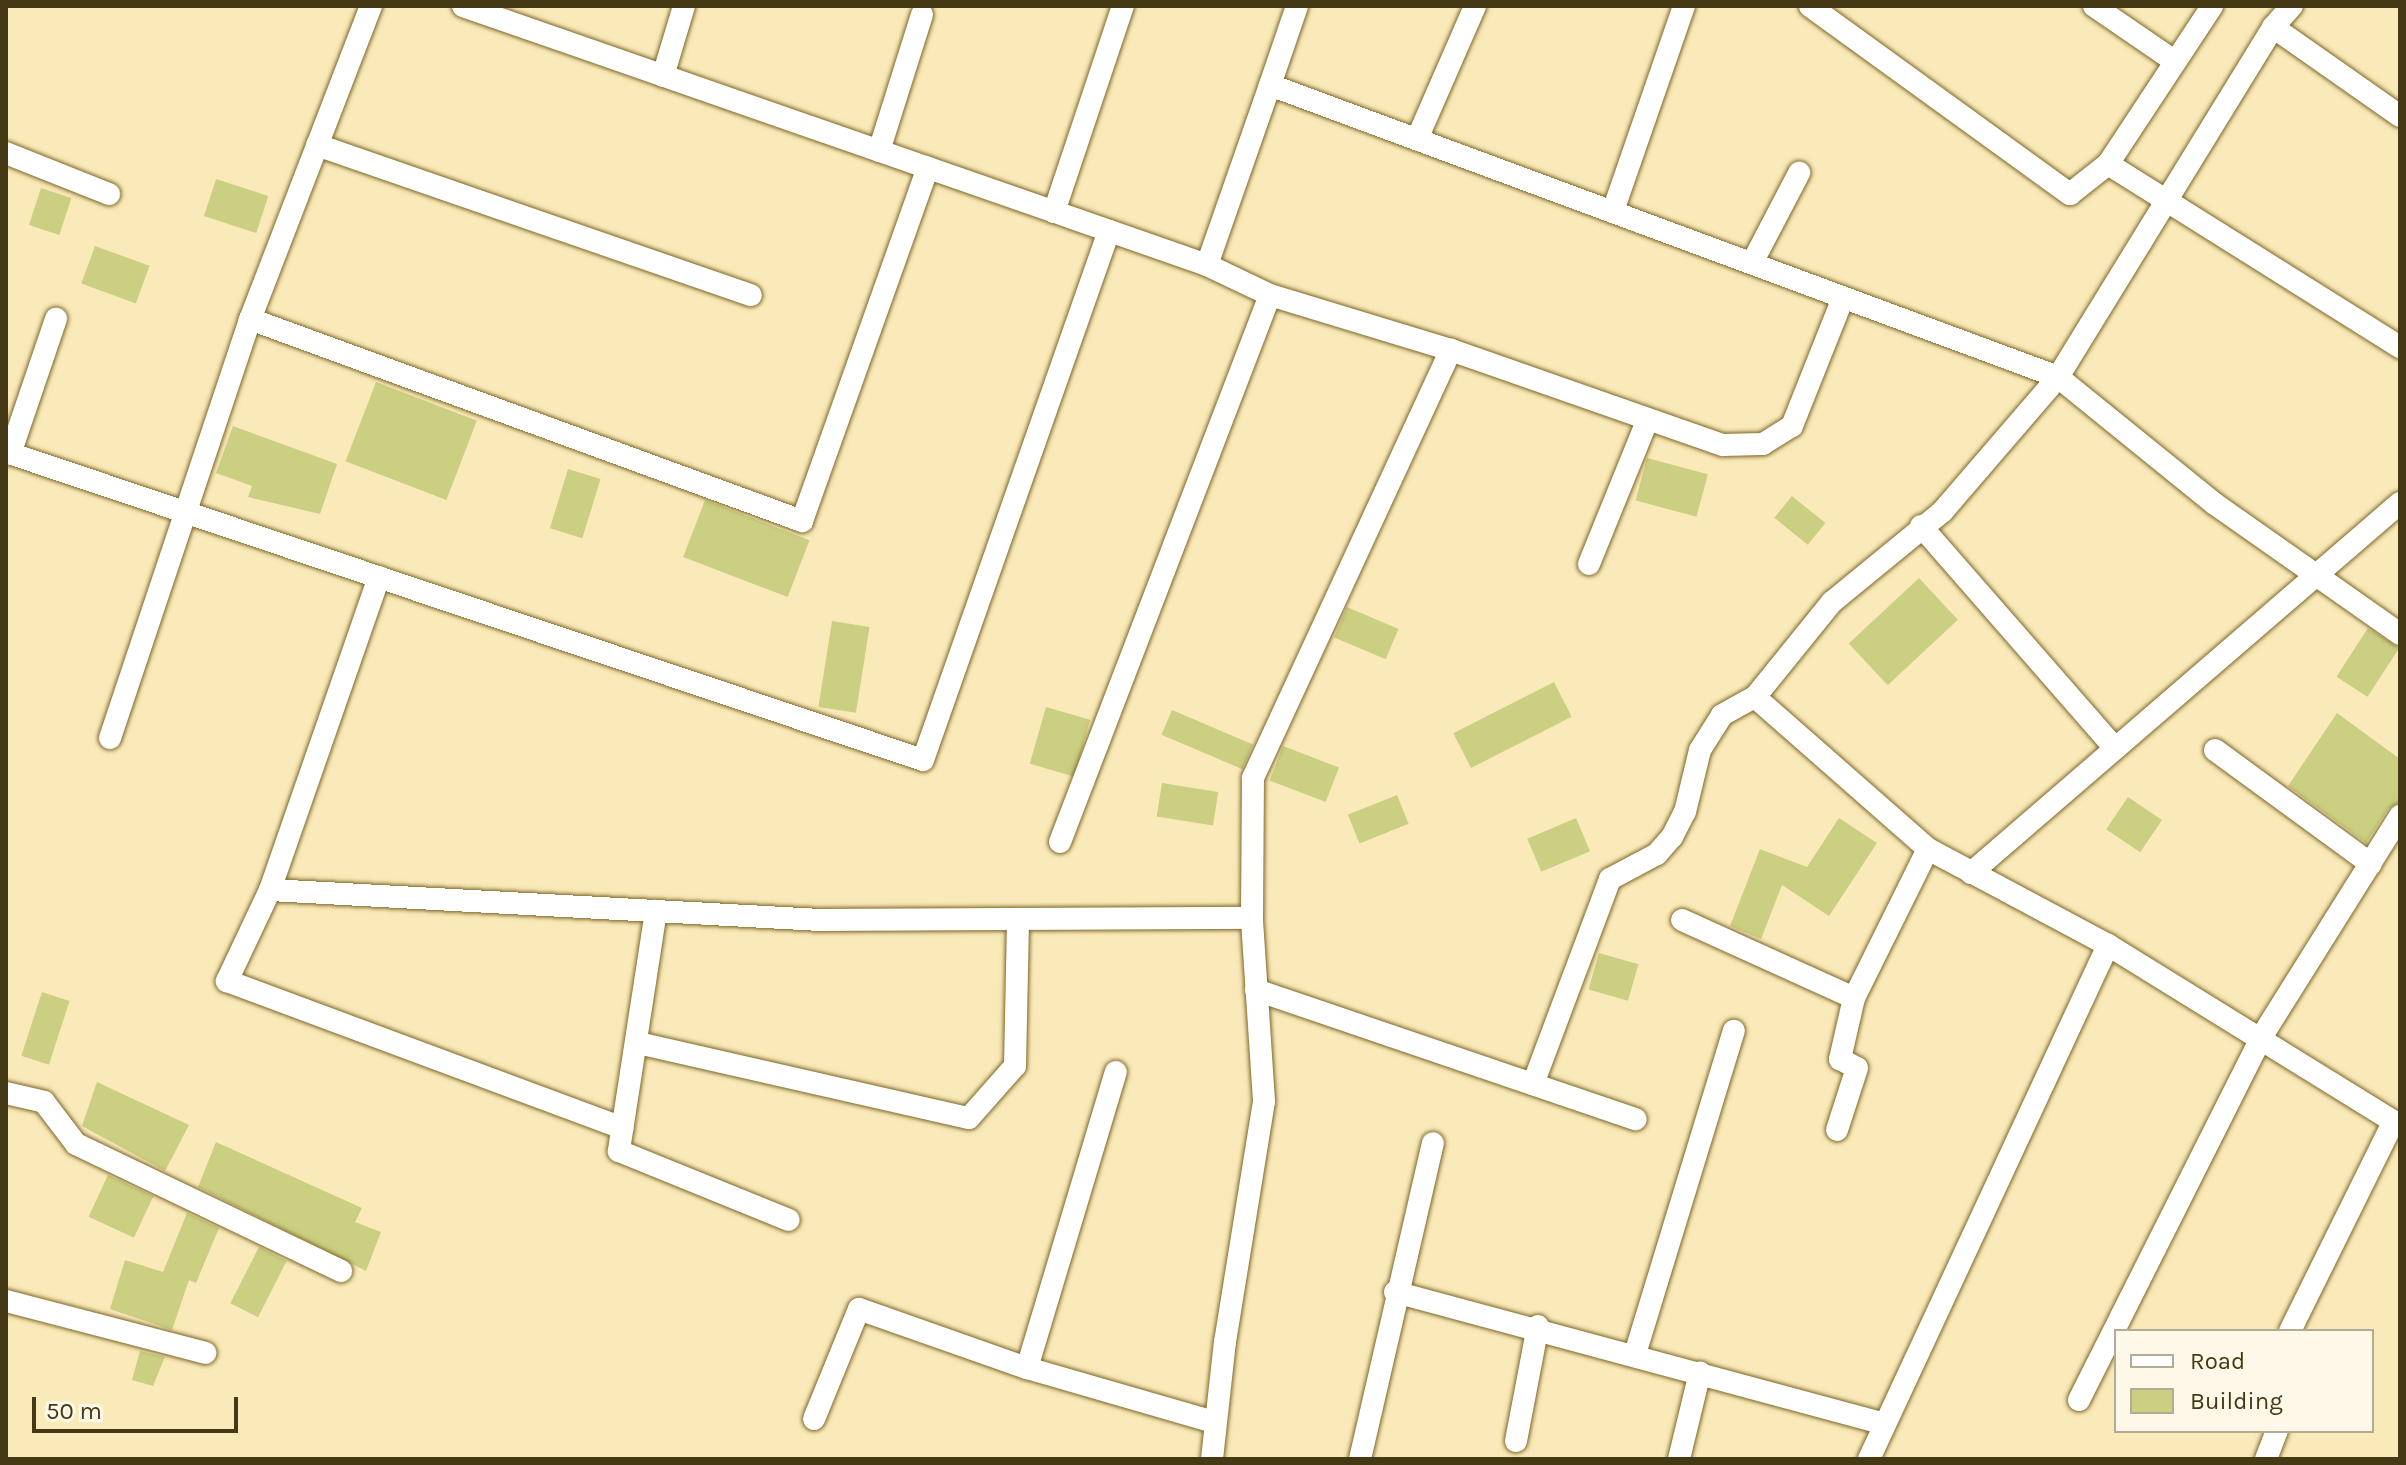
<!DOCTYPE html>
<html>
<head>
<meta charset="utf-8">
<style>
	body { margin:0 }
	#map { position:relative; width:2406px; height:1465px; overflow:hidden; background:#fbeab9; font-family:Karla,sans-serif }
	div>[style] { position:absolute }
	.building>* { inset:0; background:#cbcf81; transform-origin:0 0 }
	.roads { filter:drop-shadow(0 0 2px #7c6727) drop-shadow(0 0 2px #7c6727) }
	.minor>* { height:22px; margin:-11px; padding:0 11px; transform-origin:11px; border-radius:11px; background:#fff }
	span { translate:-50% -50%; white-space:nowrap; text-align:center; line-height:1.15; -webkit-text-stroke:8px #fdf8e8; paint-order:stroke }
	.frame { position:absolute; inset:0; border:8px solid #453915; pointer-events:none }
	.legend { position:absolute; left:2114px; top:1329px; width:260px; height:104px; box-sizing:border-box; background:#fdf8e8; border:2px solid #b3ac94; margin:0; padding:10px 14px; list-style:none; font-size:24px; color:#453915 }
	.legend li { display:flex; align-items:center; gap:16px; height:40px }
	.legend b { width:40px; border:2px solid #b3ac94 }
	.scale { position:absolute; left:32px; top:1397px; width:206px; height:36px; box-sizing:border-box; border:4px solid #453915; border-top:0; padding-left:10px; font-size:24px; line-height:28px; white-space:nowrap; color:#453915; -webkit-text-stroke:6px #fdf8e8; paint-order:stroke }
</style>
</head>
<body>
<div id="map">
	<div class="building">
		<div style="left:216px;top:179px;width:55px;height:39px;rotate:18deg"></div>
		<div style="left:41px;top:188px;width:32px;height:39px;rotate:18deg"></div>
		<div style="left:95px;top:246px;width:58px;height:40px;rotate:20deg"></div>
		<div style="left:376px;top:382px;width:108px;height:85px;rotate:21deg"></div>
		<div style="clip-path:polygon(233px 426px,337px 464px,320px 514px,248px 497px,252px 486px,216px 473px)"></div>
		<div style="left:1647px;top:458px;width:63px;height:44px;rotate:15deg"></div>
		<div style="left:568px;top:469px;width:34px;height:62px;rotate:17deg"></div>
		<div style="left:1792px;top:496px;width:43px;height:28px;rotate:39deg"></div>
		<div style="left:705px;top:500px;width:112px;height:61px;rotate:21deg"></div>
		<div style="left:1919px;top:578px;width:57px;height:96px;rotate:47deg"></div>
		<div style="left:1347px;top:607px;width:56px;height:33px;rotate:23deg"></div>
		<div style="left:832px;top:621px;width:38px;height:87px;rotate:9deg"></div>
		<div style="left:2368px;top:628px;width:37px;height:58px;rotate:33deg"></div>
		<div style="left:1554px;top:682px;width:39px;height:113px;rotate:63deg"></div>
		<div style="left:1046px;top:707px;width:46px;height:59px;rotate:16deg"></div>
		<div style="left:1172px;top:710px;width:88px;height:27px;rotate:23deg"></div>
		<div style="clip-path:polygon(2337px 713px,2400px 759px,2400px 802px,2388px 809px,2366px 843px,2288px 786px)"></div>
		<div style="left:1283px;top:746px;width:60px;height:37px;rotate:21deg"></div>
		<div style="left:1162px;top:783px;width:57px;height:34px;rotate:9deg"></div>
		<div style="left:1397px;top:795px;width:31px;height:53px;rotate:68deg"></div>
		<div style="left:2128px;top:797px;width:41px;height:39px;rotate:34deg"></div>
		<div style="left:1576px;top:818px;width:36px;height:53px;rotate:67deg"></div>
		<div style="clip-path:polygon(1839px 818px,1877px 843px,1829px 916px,1782px 885px,1761px 939px,1730px 926px,1760px 849px,1807px 867px)"></div>
		<div style="left:1599px;top:953px;width:41px;height:38px;rotate:16deg"></div>
		<div style="left:42px;top:992px;width:29px;height:67px;rotate:18deg"></div>
		<div style="clip-path:polygon(97px 1082px,189px 1125px,165px 1171px,82px 1126px)"></div>
		<div style="clip-path:polygon(216px 1142px,362px 1208px,355px 1222px,381px 1232px,366px 1271px,198px 1187px)"></div>
		<div style="left:108px;top:1175px;width:50px;height:46px;rotate:25deg"></div>
		<div style="clip-path:polygon(187px 1213px,219px 1228px,196px 1283px,189px 1280px,172px 1330px,110px 1309px,125px 1260px,163px 1272px)"></div>
		<div style="left:259px;top:1247px;width:31px;height:63px;rotate:27deg"></div>
		<div style="clip-path:polygon(140px 1351px,165px 1357px,153px 1386px,132px 1380px)"></div>
	</div>
	<div class="roads">
		<div class="minor">
			<div style="left:371px;top:6px;width:336px;rotate:111.1deg"></div>
			<div style="left:250px;top:319px;width:588px;rotate:20.1deg"></div>
			<div style="left:802px;top:521px;width:375px;rotate:-70.4deg"></div>
			<div style="left:463px;top:6px;width:788px;rotate:19.19deg"></div>
			<div style="left:1207px;top:265px;width:191px;rotate:-70.7deg"></div>
			<div style="left:1270px;top:85px;width:840px;rotate:20.33deg"></div>
			<div style="left:2058px;top:377px;width:411px;rotate:-58.4deg"></div>
			<div style="left:2273px;top:27px;width:28px;rotate:-48deg"></div>
			<div style="left:1810px;top:6px;width:321px;rotate:35.9deg"></div>
			<div style="left:2070px;top:194px;width:48px;rotate:-38.3deg"></div>
			<div style="left:2108px;top:164px;width:189px;rotate:-56.6deg"></div>
			<div style="left:2094px;top:6px;width:96px;rotate:34.4deg"></div>
			<div style="left:2273px;top:27px;width:155px;rotate:35deg"></div>
			<div style="left:663px;top:76px;width:73px;rotate:-73.3deg"></div>
			<div style="left:1270px;top:85px;width:83px;rotate:-71.1deg"></div>
			<div style="left:1417px;top:139px;width:145px;rotate:-66.4deg"></div>
			<div style="left:317px;top:145px;width:459px;rotate:19.1deg"></div>
			<div style="left:879px;top:151px;width:143px;rotate:-72.5deg"></div>
			<div style="left:6px;top:153px;width:111px;rotate:21.7deg"></div>
			<div style="left:2108px;top:164px;width:345px;rotate:32.1deg"></div>
			<div style="left:1613px;top:211px;width:217px;rotate:-70.9deg"></div>
			<div style="left:1054px;top:212px;width:217px;rotate:-71.5deg"></div>
			<div style="left:1752px;top:263px;width:102px;rotate:-62.4deg"></div>
			<div style="left:1207px;top:265px;width:70px;rotate:25.5deg"></div>
			<div style="left:1270px;top:295px;width:189px;rotate:16.9deg"></div>
			<div style="left:1451px;top:350px;width:288px;rotate:19.3deg"></div>
			<div style="left:1723px;top:445px;width:40px;rotate:-1.4deg"></div>
			<div style="left:1763px;top:444px;width:34px;rotate:-32deg"></div>
			<div style="left:1792px;top:426px;width:138px;rotate:-68.3deg"></div>
			<div style="left:6px;top:452px;width:967px;rotate:18.57deg"></div>
			<div style="left:923px;top:760px;width:561px;rotate:-70.63deg"></div>
			<div style="left:10px;top:454px;width:143px;rotate:-71.2deg"></div>
			<div style="left:1921px;top:526px;width:293px;rotate:48.9deg"></div>
			<div style="left:1589px;top:564px;width:154px;rotate:-67.9deg"></div>
			<div style="left:379px;top:577px;width:331px;rotate:109.2deg"></div>
			<div style="left:270px;top:890px;width:552px;rotate:3.12deg"></div>
			<div style="left:821px;top:920px;width:431px;rotate:-0.3deg"></div>
			<div style="left:1755px;top:697px;width:230px;rotate:41.3deg"></div>
			<div style="left:1928px;top:849px;width:204px;rotate:28.1deg"></div>
			<div style="left:2108px;top:945px;width:343px;rotate:31.7deg"></div>
			<div style="left:110px;top:738px;width:442px;rotate:-71.5deg"></div>
			<div style="left:2215px;top:750px;width:193px;rotate:36.2deg"></div>
			<div style="left:1060px;top:842px;width:586px;rotate:-69deg"></div>
			<div style="left:1971px;top:873px;width:567px;rotate:-40.78deg"></div>
			<div style="left:270px;top:890px;width:101px;rotate:115.3deg"></div>
			<div style="left:227px;top:981px;width:422px;rotate:20.4deg"></div>
			<div style="left:656px;top:911px;width:243px;rotate:98.8deg"></div>
			<div style="left:619px;top:1151px;width:183px;rotate:22.1deg"></div>
			<div style="left:1682px;top:920px;width:189px;rotate:24.4deg"></div>
			<div style="left:1854px;top:998px;width:63px;rotate:102.9deg"></div>
			<div style="left:1840px;top:1059px;width:19px;rotate:28deg"></div>
			<div style="left:1857px;top:1068px;width:65px;rotate:107.9deg"></div>
			<div style="left:1256px;top:990px;width:401px;rotate:18.8deg"></div>
			<div style="left:1854px;top:998px;width:166px;rotate:-63.6deg"></div>
			<div style="left:638px;top:1043px;width:339px;rotate:12.8deg"></div>
			<div style="left:969px;top:1118px;width:69px;rotate:-48.5deg"></div>
			<div style="left:1015px;top:1066px;width:147px;rotate:-88.8deg"></div>
			<div style="left:1533px;top:1084px;width:219px;rotate:-69.4deg"></div>
			<div style="left:1610px;top:879px;width:53px;rotate:-28deg"></div>
			<div style="left:1657px;top:854px;width:23px;rotate:-49deg"></div>
			<div style="left:1672px;top:837px;width:28px;rotate:-63deg"></div>
			<div style="left:1685px;top:812px;width:64px;rotate:-76.4deg"></div>
			<div style="left:1700px;top:750px;width:41px;rotate:-57.8deg"></div>
			<div style="left:1722px;top:715px;width:38px;rotate:-29deg"></div>
			<div style="left:1755px;top:697px;width:122px;rotate:-51deg"></div>
			<div style="left:1832px;top:602px;width:142px;rotate:-39.3deg"></div>
			<div style="left:1942px;top:512px;width:178px;rotate:-49.3deg"></div>
			<div style="left:2058px;top:377px;width:202px;rotate:39deg"></div>
			<div style="left:2215px;top:504px;width:226px;rotate:35.1deg"></div>
			<div style="left:6px;top:1093px;width:39px;rotate:13deg"></div>
			<div style="left:44px;top:1102px;width:53px;rotate:52.7deg"></div>
			<div style="left:76px;top:1144px;width:294px;rotate:25.6deg"></div>
			<div style="left:1395px;top:1292px;width:507px;rotate:15.08deg"></div>
			<div style="left:6px;top:1301px;width:206px;rotate:14.6deg"></div>
			<div style="left:2290px;top:1331px;width:234px;rotate:-63.7deg"></div>
			<div style="left:1635px;top:1354px;width:338px;rotate:-73deg"></div>
			<div style="left:1027px;top:1368px;width:309px;rotate:-73.3deg"></div>
			<div style="left:2079px;top:1400px;width:407px;rotate:-63.3deg"></div>
			<div style="left:2262px;top:1036px;width:260px;rotate:-57.9deg"></div>
			<div style="left:814px;top:1419px;width:119px;rotate:-67.8deg"></div>
			<div style="left:859px;top:1309px;width:178px;rotate:19.4deg"></div>
			<div style="left:1027px;top:1368px;width:195px;rotate:16.1deg"></div>
			<div style="left:1516px;top:1441px;width:117px;rotate:-79.2deg"></div>
			<div style="left:1212px;top:1459px;width:118px;rotate:-83.7deg"></div>
			<div style="left:1225px;top:1342px;width:244px;rotate:-80.8deg"></div>
			<div style="left:1264px;top:1101px;width:183px;rotate:-93.8deg"></div>
			<div style="left:1252px;top:918px;width:140px;rotate:-89.6deg"></div>
			<div style="left:1253px;top:778px;width:472px;rotate:-65.2deg"></div>
			<div style="left:1360px;top:1459px;width:324px;rotate:-77deg"></div>
			<div style="left:1679px;top:1459px;width:89px;rotate:-76.4deg"></div>
			<div style="left:1869px;top:1459px;width:567px;rotate:-65.06deg"></div>
			<div style="left:2266px;top:1459px;width:30px;rotate:-69deg"></div>
		</div>
	</div>
	<div class="frame"></div>
	<ul class="legend">
	<li><b style="height:10px;background:#fff"></b>Road</li>
	<li><b style="height:22px;background:#cbcf81"></b>Building</li>
	</ul>
	<div class="scale">50 m</div>
</div>
</body>
</html>
